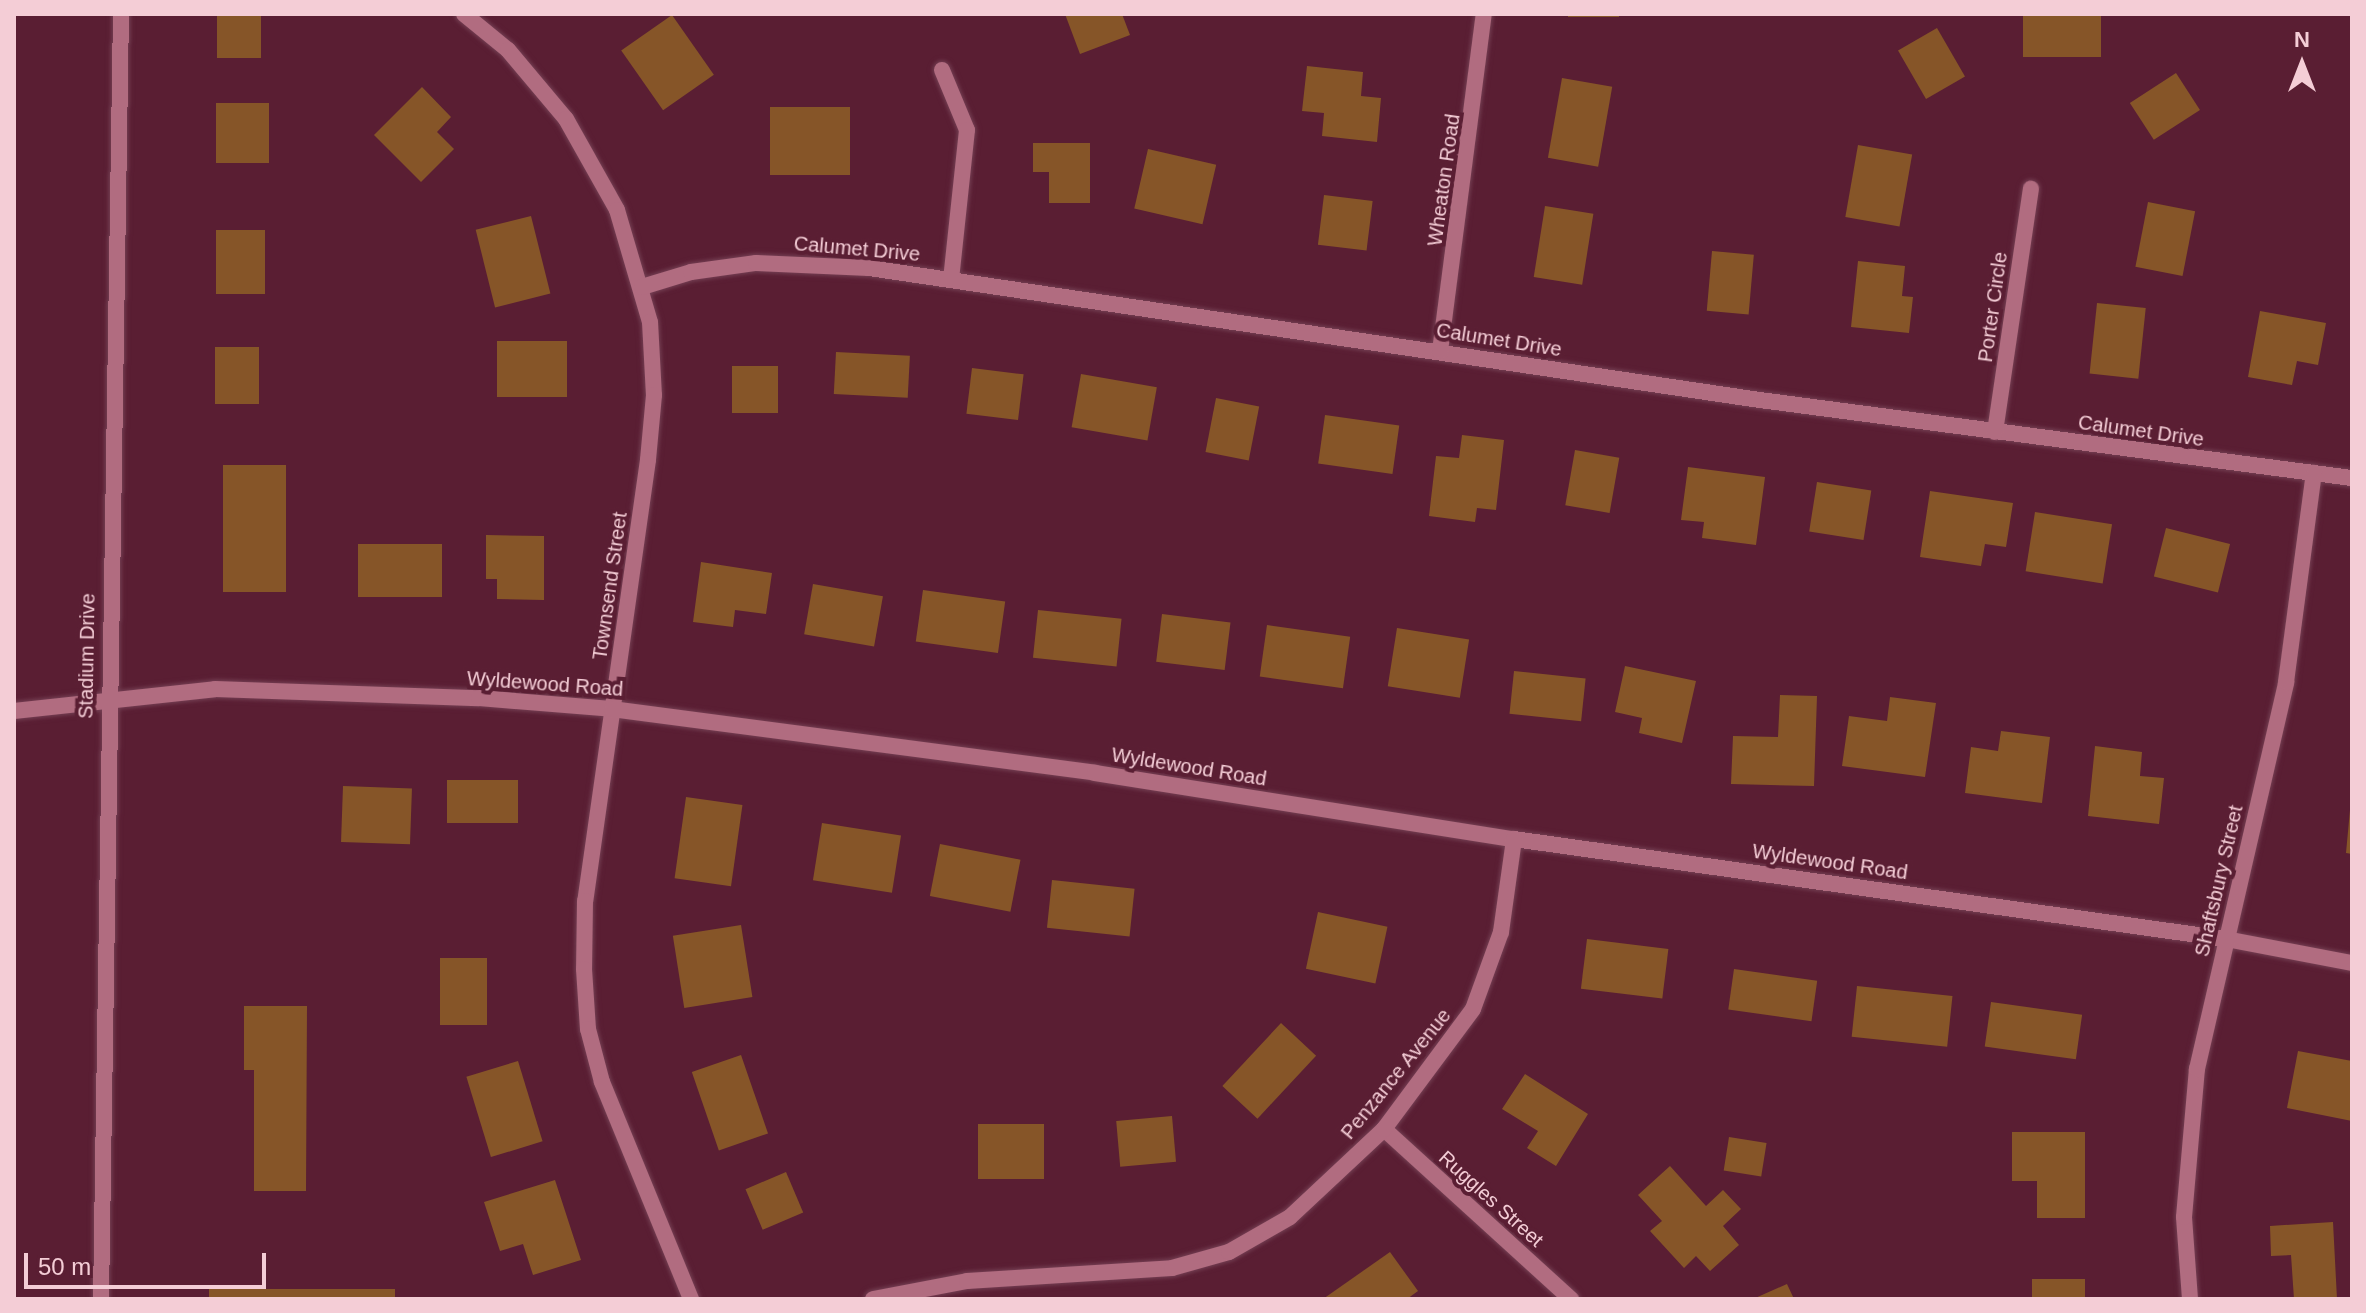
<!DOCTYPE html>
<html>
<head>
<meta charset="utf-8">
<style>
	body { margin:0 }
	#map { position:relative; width:2366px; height:1313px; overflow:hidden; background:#5a1e33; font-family:Helvetica,sans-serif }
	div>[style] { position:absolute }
	.building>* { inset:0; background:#865528; transform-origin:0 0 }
	.roads { filter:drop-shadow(0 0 2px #743f53) drop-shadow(0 0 2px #743f53) }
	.minor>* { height:16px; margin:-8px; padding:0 8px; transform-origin:8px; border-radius:8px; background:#b16c80 }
	.tertiary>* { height:16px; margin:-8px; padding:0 8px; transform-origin:8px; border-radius:8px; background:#b16c80 }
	span { translate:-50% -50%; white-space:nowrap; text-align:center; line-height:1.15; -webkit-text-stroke:8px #5a1e33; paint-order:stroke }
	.street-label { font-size:20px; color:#f4cdd6 }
	.frame { position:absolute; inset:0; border:16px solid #f4cdd6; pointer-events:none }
	.north { position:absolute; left:2262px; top:24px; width:80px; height:80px; -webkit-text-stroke:6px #5a1e33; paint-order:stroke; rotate:0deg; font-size:22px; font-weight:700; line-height:32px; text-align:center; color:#f4cdd6 }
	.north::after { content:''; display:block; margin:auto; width:28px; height:36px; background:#f4cdd6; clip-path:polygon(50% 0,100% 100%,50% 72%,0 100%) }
	.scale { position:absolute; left:24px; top:1253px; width:242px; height:36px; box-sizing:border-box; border:4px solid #f4cdd6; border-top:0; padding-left:10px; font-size:24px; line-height:28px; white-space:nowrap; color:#f4cdd6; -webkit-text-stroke:6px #5a1e33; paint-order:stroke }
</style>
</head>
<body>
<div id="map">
	<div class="building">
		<div style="left:217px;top:14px;width:44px;height:44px"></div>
		<div style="clip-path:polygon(1065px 14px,1122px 14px,1130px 35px,1080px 54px)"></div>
		<div style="left:1568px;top:14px;width:51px;height:3px"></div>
		<div style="left:2023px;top:14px;width:78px;height:43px"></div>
		<div style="left:672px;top:15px;width:73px;height:62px;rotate:55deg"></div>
		<div style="left:1937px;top:28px;width:56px;height:45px;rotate:60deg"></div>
		<div style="clip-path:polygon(1307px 66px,1363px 72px,1361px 96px,1381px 98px,1377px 142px,1322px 136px,1324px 113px,1302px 111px)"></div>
		<div style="left:2176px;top:73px;width:44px;height:55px;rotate:57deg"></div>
		<div style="left:1562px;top:78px;width:51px;height:81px;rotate:10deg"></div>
		<div style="clip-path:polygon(422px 87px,451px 117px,437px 132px,454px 149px,421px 182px,374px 135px)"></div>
		<div style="left:216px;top:103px;width:53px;height:60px"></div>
		<div style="left:770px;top:107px;width:80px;height:68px"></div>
		<div style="clip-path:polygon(1033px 143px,1090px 143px,1090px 203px,1049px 203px,1049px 172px,1033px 172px)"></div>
		<div style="left:1858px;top:145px;width:55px;height:73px;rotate:10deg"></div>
		<div style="left:1148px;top:149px;width:70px;height:61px;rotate:13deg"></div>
		<div style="left:1324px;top:195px;width:49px;height:50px;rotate:7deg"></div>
		<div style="left:2148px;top:202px;width:48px;height:66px;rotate:11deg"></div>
		<div style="left:1545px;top:206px;width:49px;height:72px;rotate:9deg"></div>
		<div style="left:531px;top:216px;width:80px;height:57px;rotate:76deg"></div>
		<div style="left:216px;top:230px;width:49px;height:64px"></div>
		<div style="left:1712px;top:251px;width:42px;height:60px;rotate:5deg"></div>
		<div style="clip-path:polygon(1858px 261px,1905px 266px,1902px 296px,1913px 297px,1909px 333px,1851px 327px)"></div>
		<div style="left:2097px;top:303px;width:49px;height:71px;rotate:6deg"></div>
		<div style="clip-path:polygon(2260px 311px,2326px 323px,2318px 365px,2297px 361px,2292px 385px,2248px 377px)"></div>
		<div style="left:497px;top:341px;width:70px;height:56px"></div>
		<div style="left:215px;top:347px;width:44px;height:57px"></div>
		<div style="left:836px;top:352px;width:74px;height:42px;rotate:3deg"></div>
		<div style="left:732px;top:366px;width:46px;height:47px"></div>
		<div style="left:972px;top:368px;width:52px;height:46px;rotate:7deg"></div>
		<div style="left:1081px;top:374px;width:77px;height:54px;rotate:10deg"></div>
		<div style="left:1216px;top:398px;width:44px;height:55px;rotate:11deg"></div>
		<div style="left:1325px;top:415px;width:75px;height:49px;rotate:8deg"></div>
		<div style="clip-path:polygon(1462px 435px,1504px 440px,1496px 510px,1477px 508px,1475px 522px,1429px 516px,1436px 456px,1459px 458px)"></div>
		<div style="left:1575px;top:450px;width:45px;height:56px;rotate:10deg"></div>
		<div style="left:223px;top:465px;width:63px;height:127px"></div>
		<div style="clip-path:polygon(1688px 467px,1765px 477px,1756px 545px,1702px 538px,1704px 522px,1681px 520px)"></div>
		<div style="left:1817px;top:482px;width:55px;height:50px;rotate:9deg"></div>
		<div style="clip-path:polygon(1930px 491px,2013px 503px,2006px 547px,1985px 544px,1981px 566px,1920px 557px)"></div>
		<div style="left:2035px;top:512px;width:78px;height:60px;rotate:9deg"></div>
		<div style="left:2166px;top:528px;width:66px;height:50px;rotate:14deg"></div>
		<div style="clip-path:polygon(486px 535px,544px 536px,544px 600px,497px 599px,497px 579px,486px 579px)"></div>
		<div style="left:358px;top:544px;width:84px;height:53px"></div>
		<div style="clip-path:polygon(701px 562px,772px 573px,766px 614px,735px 610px,733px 627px,693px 622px)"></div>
		<div style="left:813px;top:584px;width:71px;height:51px;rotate:10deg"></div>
		<div style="left:923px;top:590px;width:83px;height:52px;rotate:8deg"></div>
		<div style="left:1038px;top:610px;width:84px;height:48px;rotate:6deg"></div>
		<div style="left:1162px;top:614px;width:69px;height:48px;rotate:7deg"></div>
		<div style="left:1267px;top:625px;width:84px;height:52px;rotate:8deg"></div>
		<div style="left:1397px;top:628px;width:73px;height:59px;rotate:9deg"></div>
		<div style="clip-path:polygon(1625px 666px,1696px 681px,1682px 743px,1639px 733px,1642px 718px,1615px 712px)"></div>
		<div style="left:1514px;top:671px;width:72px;height:43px;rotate:6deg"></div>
		<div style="clip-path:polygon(1780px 695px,1817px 696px,1814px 786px,1731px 784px,1733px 736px,1778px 737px)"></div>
		<div style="clip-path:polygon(1890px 697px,1936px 703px,1925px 777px,1842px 766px,1849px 716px,1887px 721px)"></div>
		<div style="clip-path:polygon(2001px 731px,2050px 737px,2042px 803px,1965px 793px,1971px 747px,1998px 751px)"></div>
		<div style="clip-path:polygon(2095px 746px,2142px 752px,2140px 776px,2164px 778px,2159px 824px,2088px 816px)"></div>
		<div style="left:447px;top:780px;width:71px;height:43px"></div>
		<div style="left:343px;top:786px;width:69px;height:56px;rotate:2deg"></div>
		<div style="left:686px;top:797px;width:57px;height:82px;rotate:8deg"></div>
		<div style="clip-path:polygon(2350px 810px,2352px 810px,2352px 854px,2346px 853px)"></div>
		<div style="left:822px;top:823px;width:80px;height:58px;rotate:9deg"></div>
		<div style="left:940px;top:844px;width:82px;height:53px;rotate:11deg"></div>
		<div style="left:1052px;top:880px;width:83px;height:48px;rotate:6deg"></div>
		<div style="left:1318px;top:912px;width:71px;height:58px;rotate:12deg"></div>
		<div style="left:741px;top:925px;width:73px;height:69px;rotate:81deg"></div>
		<div style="left:1587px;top:939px;width:82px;height:50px;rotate:7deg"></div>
		<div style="left:487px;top:958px;width:67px;height:47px;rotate:90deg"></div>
		<div style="left:1734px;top:969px;width:84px;height:41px;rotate:8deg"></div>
		<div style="left:1857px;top:986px;width:96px;height:51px;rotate:6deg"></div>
		<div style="left:1991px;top:1002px;width:92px;height:45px;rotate:8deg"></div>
		<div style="clip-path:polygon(244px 1006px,307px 1006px,306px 1191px,254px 1191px,254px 1070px,244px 1070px)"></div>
		<div style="left:1281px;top:1023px;width:48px;height:86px;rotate:43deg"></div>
		<div style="clip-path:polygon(2298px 1051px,2352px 1061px,2352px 1121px,2287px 1108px)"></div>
		<div style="left:741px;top:1055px;width:83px;height:52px;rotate:71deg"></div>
		<div style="left:518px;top:1061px;width:84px;height:54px;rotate:73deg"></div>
		<div style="clip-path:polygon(1525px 1074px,1588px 1114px,1556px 1166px,1527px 1148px,1538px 1131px,1502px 1109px)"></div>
		<div style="left:1172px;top:1116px;width:46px;height:56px;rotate:85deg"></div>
		<div style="left:978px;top:1124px;width:66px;height:55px"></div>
		<div style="clip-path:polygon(2012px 1132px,2085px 1132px,2085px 1218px,2037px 1218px,2037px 1181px,2012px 1181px)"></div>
		<div style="left:1729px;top:1137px;width:38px;height:34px;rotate:9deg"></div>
		<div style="clip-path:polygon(1670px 1166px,1706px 1206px,1723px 1190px,1741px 1209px,1723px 1226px,1739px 1245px,1710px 1271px,1696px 1256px,1684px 1268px,1650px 1231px,1662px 1221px,1638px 1195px)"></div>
		<div style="left:786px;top:1172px;width:44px;height:44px;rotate:67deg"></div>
		<div style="clip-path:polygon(555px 1180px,581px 1260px,533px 1275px,523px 1244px,500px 1251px,484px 1202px)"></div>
		<div style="clip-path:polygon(2333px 1222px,2337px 1299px,2294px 1299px,2291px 1255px,2271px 1256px,2270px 1226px)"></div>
		<div style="clip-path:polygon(1390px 1252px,1418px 1291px,1407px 1299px,1323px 1299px)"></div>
		<div style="left:2032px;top:1279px;width:53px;height:20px"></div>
		<div style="clip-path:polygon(1787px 1284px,1794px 1299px,1753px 1299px)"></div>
		<div style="left:209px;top:1289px;width:186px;height:10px"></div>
	</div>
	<div class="roads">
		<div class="minor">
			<div style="left:464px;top:14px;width:57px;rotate:39.3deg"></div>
			<div style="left:508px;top:50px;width:90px;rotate:50deg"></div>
			<div style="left:566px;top:119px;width:104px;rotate:60.7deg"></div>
			<div style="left:617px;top:210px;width:117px;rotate:73.6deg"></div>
			<div style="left:650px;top:322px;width:73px;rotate:86.9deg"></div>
			<div style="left:654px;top:395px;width:65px;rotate:95.3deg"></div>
			<div style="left:648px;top:460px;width:445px;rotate:98.1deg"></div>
			<div style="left:585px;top:901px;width:68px;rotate:90.8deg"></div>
			<div style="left:584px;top:969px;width:60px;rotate:86.2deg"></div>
			<div style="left:588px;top:1029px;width:55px;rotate:75.2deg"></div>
			<div style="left:602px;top:1082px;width:235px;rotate:67.7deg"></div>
			<div style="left:942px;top:70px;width:65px;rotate:67.4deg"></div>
			<div style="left:967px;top:130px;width:150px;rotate:96.1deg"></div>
			<div style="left:642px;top:287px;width:51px;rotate:-17deg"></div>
			<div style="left:691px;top:272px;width:66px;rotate:-7.9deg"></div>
			<div style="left:756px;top:263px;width:113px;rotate:2.5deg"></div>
			<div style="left:869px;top:268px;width:901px;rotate:8.43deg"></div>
			<div style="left:1760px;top:400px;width:597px;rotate:7.51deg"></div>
			<div style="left:1440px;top:351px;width:340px;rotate:-82.6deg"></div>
			<div style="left:1995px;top:432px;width:246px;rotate:-81.6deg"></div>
			<div style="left:14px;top:711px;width:202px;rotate:-6.2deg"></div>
			<div style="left:215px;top:689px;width:264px;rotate:2deg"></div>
			<div style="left:479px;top:698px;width:133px;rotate:4.7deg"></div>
			<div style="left:612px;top:709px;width:487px;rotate:7.5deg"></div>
			<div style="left:1095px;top:773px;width:424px;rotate:9deg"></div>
			<div style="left:1514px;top:839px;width:719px;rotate:7.99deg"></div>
			<div style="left:2226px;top:939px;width:128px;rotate:10.8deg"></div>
			<div style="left:1384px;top:1129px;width:253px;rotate:42.3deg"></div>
			<div style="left:873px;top:1299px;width:96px;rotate:-10.8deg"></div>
			<div style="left:967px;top:1281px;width:205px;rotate:-3.6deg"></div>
			<div style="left:1172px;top:1268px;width:59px;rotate:-15.7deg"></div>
			<div style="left:1229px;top:1252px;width:70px;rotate:-29.8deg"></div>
			<div style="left:1290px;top:1217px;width:129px;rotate:-43.1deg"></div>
			<div style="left:1384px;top:1129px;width:149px;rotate:-53.4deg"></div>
			<div style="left:1473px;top:1009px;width:82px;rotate:-70deg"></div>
			<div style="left:1501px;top:932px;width:94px;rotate:-82deg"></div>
			<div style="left:2190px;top:1299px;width:82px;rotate:-94.2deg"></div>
			<div style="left:2184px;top:1217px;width:149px;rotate:-85deg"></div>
			<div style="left:2197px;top:1069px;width:397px;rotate:-77deg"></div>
			<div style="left:2286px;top:682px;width:211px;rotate:-82.4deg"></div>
		</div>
		<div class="tertiary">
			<div style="left:101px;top:1299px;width:1285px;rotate:-89.11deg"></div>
		</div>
	</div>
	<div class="street-label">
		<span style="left:1444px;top:180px;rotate:-82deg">Wheaton Road</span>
		<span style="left:857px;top:249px;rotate:5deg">Calumet Drive</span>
		<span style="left:1993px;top:307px;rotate:-82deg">Porter Circle</span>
		<span style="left:1499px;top:340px;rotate:9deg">Calumet Drive</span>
		<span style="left:2141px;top:431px;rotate:8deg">Calumet Drive</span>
		<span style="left:610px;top:586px;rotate:-82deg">Townsend Street</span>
		<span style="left:87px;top:656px;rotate:-89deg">Stadium Drive</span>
		<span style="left:545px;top:684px;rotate:4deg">Wyldewood Road</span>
		<span style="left:1189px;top:767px;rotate:9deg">Wyldewood Road</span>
		<span style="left:1830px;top:862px;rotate:8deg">Wyldewood Road</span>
		<span style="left:2219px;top:881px;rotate:-77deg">Shaftsbury Street</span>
		<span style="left:1396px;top:1074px;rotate:-51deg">Penzance Avenue</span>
		<span style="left:1491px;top:1199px;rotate:42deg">Ruggles Street</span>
	</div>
	<div class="frame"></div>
	<div class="north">N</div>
	<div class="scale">50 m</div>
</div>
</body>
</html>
